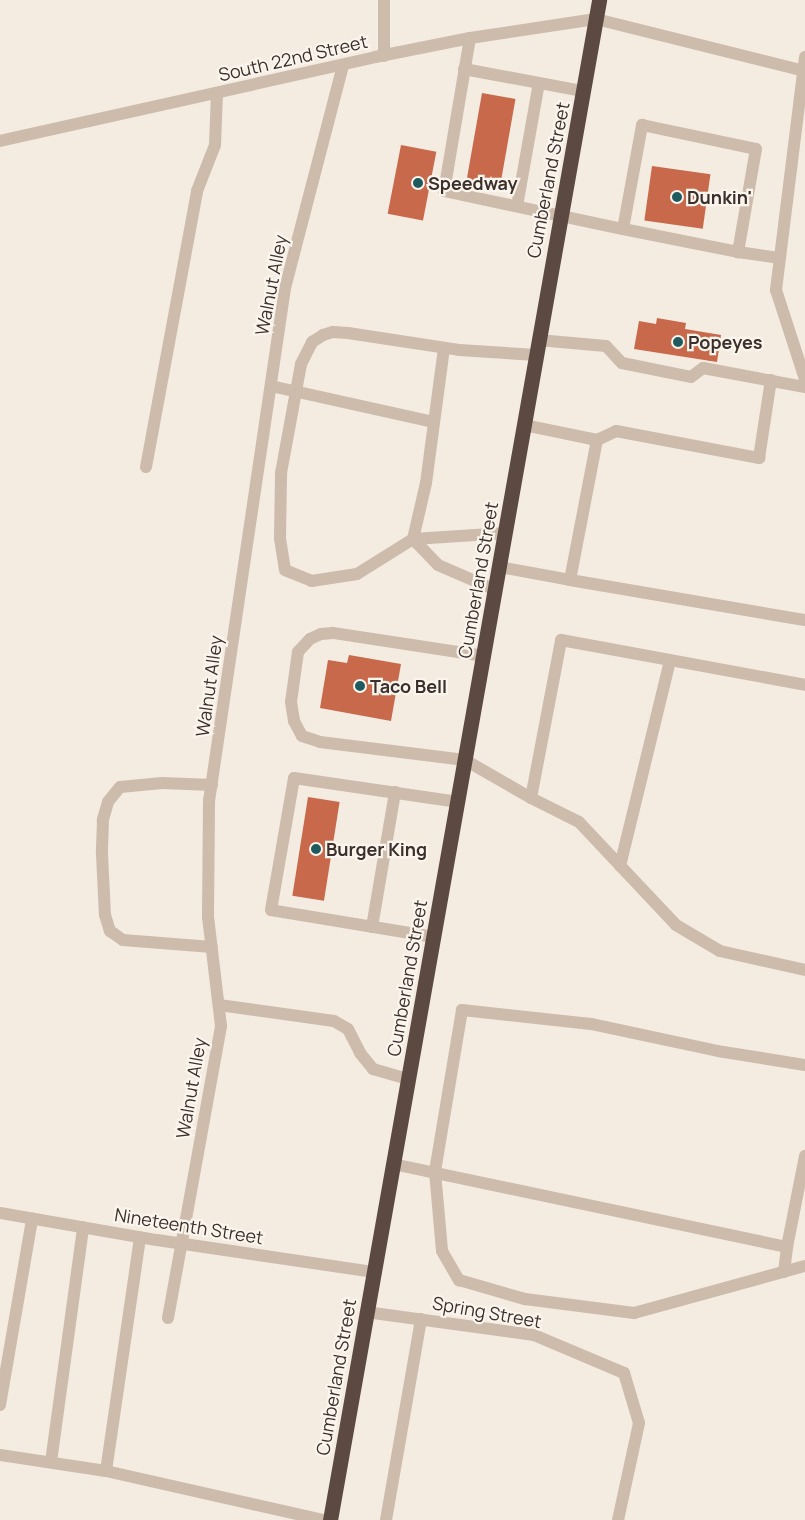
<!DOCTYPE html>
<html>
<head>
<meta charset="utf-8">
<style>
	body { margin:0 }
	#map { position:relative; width:805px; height:1520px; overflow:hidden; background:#f4ebe1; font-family:Manrope,sans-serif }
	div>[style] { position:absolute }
	.building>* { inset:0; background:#c8694b; transform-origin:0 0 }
	.minor>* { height:12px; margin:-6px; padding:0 6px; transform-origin:6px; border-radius:6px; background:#cdbbac }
	.highway>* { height:15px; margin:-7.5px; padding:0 7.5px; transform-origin:7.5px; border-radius:7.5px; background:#5c4a42 }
	.dots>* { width:14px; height:14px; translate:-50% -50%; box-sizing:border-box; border:2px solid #fbf5ee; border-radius:50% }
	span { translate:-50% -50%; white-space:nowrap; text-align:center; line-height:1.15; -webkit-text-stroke:4.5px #fbf5ee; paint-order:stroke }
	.street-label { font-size:18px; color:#3b302b }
	.poi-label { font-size:18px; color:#3b302b; font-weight:700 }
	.left { translate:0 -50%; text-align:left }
</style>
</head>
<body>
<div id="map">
	<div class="building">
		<div style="left:482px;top:93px;width:34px;height:91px;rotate:10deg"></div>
		<div style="left:401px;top:145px;width:36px;height:70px;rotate:11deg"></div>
		<div style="left:652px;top:166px;width:59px;height:55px;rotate:8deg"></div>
		<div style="clip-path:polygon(657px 318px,686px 323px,685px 329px,721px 335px,717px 362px,634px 349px,639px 321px,656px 324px)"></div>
		<div style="clip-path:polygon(349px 655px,401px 664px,391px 721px,320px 708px,328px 660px,347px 663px)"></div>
		<div style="left:308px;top:797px;width:32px;height:100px;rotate:9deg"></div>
	</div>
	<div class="minor">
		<div style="left:384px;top:0;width:56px;rotate:90deg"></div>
		<div style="left:470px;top:38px;width:155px;rotate:99.6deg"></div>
		<div style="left:444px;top:191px;width:183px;rotate:12deg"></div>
		<div style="left:623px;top:229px;width:106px;rotate:-79.6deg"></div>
		<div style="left:642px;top:125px;width:116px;rotate:11.9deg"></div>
		<div style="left:756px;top:149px;width:105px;rotate:99.9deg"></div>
		<div style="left:738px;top:252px;width:41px;rotate:8.3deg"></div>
		<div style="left:805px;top:57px;width:235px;rotate:97.1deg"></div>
		<div style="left:776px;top:290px;width:94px;rotate:72deg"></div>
		<div style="left:464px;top:69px;width:121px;rotate:10.5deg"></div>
		<div style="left:0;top:141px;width:384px;rotate:-12.6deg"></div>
		<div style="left:375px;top:57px;width:97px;rotate:-11.3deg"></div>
		<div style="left:470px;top:38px;width:127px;rotate:-8.6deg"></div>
		<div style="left:596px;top:19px;width:215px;rotate:14deg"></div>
		<div style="left:517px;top:206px;width:125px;rotate:-79.9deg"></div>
		<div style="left:623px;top:229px;width:117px;rotate:11.3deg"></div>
		<div style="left:538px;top:340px;width:68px;rotate:5deg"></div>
		<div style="left:606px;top:346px;width:23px;rotate:47deg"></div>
		<div style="left:622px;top:363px;width:70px;rotate:11.5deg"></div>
		<div style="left:691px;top:377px;width:15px;rotate:-37deg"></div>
		<div style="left:703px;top:368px;width:104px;rotate:10.6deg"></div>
		<div style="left:271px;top:386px;width:167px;rotate:12.5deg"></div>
		<div style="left:597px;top:440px;width:21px;rotate:-25deg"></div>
		<div style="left:616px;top:431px;width:146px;rotate:10.7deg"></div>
		<div style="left:759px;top:458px;width:79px;rotate:-81.3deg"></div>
		<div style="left:146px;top:467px;width:281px;rotate:-79.5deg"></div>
		<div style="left:197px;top:191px;width:49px;rotate:-68.6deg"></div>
		<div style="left:215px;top:145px;width:52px;rotate:-87.8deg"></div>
		<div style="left:506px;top:533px;width:93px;rotate:176.3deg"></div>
		<div style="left:413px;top:539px;width:66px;rotate:148deg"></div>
		<div style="left:357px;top:574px;width:46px;rotate:171.2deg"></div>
		<div style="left:312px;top:581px;width:29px;rotate:-158deg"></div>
		<div style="left:285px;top:570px;width:31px;rotate:-99deg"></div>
		<div style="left:280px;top:539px;width:66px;rotate:-89.1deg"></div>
		<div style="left:281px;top:473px;width:111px;rotate:-79.6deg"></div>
		<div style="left:301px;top:364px;width:25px;rotate:-63deg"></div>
		<div style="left:312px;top:342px;width:13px;rotate:-32deg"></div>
		<div style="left:323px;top:335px;width:10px;rotate:-17deg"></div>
		<div style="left:333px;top:332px;width:15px;rotate:4deg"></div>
		<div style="left:348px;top:333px;width:112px;rotate:8.7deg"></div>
		<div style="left:459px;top:350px;width:77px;rotate:3.7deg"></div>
		<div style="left:413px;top:539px;width:57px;rotate:-76.9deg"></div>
		<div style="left:426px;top:483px;width:136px;rotate:-82.4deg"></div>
		<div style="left:413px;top:539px;width:36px;rotate:46deg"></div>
		<div style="left:438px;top:565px;width:63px;rotate:23.3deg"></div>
		<div style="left:500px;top:567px;width:71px;rotate:10.5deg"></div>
		<div style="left:570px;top:580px;width:143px;rotate:-79.1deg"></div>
		<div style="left:597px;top:440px;width:75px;rotate:-168.4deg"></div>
		<div style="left:570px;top:580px;width:238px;rotate:9.7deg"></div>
		<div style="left:484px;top:656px;width:153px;rotate:-171.3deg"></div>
		<div style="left:333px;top:633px;width:12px;rotate:175deg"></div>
		<div style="left:321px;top:634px;width:12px;rotate:156deg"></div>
		<div style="left:310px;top:639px;width:18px;rotate:133deg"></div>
		<div style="left:298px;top:652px;width:50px;rotate:98deg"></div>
		<div style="left:291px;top:702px;width:19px;rotate:81deg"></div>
		<div style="left:294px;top:721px;width:17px;rotate:62deg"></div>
		<div style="left:302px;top:736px;width:19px;rotate:18deg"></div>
		<div style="left:320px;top:742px;width:146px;rotate:7.1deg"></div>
		<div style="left:465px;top:760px;width:76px;rotate:29.9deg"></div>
		<div style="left:531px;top:798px;width:161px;rotate:-79.2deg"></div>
		<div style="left:561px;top:640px;width:248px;rotate:10.4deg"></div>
		<div style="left:212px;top:785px;width:50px;rotate:-177.7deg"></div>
		<div style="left:162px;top:783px;width:42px;rotate:174.6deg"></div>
		<div style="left:120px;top:787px;width:19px;rotate:129deg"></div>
		<div style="left:108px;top:802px;width:19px;rotate:106deg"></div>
		<div style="left:103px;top:820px;width:34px;rotate:92deg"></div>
		<div style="left:102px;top:854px;width:61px;rotate:87.2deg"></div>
		<div style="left:105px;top:915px;width:17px;rotate:73deg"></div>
		<div style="left:110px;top:931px;width:16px;rotate:35deg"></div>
		<div style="left:123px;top:940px;width:89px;rotate:4.5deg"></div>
		<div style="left:531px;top:798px;width:54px;rotate:26.6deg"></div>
		<div style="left:579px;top:822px;width:141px;rotate:46.7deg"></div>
		<div style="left:676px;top:925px;width:51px;rotate:30.6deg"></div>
		<div style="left:720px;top:951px;width:87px;rotate:12.6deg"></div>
		<div style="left:620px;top:866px;width:211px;rotate:-76.3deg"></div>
		<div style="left:372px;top:927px;width:137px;rotate:-80.3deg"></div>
		<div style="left:434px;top:937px;width:165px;rotate:-170.6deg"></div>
		<div style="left:271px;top:910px;width:134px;rotate:-80.1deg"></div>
		<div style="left:294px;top:778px;width:166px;rotate:8.3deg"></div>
		<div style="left:219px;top:1005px;width:116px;rotate:7.9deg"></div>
		<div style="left:334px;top:1021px;width:16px;rotate:30deg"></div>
		<div style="left:348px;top:1029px;width:27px;rotate:63deg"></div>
		<div style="left:360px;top:1053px;width:21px;rotate:51deg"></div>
		<div style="left:373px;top:1069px;width:36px;rotate:16deg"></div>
		<div style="left:805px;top:1065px;width:88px;rotate:-170.9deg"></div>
		<div style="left:718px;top:1051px;width:130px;rotate:-168deg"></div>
		<div style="left:591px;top:1024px;width:130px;rotate:-173.8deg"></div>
		<div style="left:462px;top:1010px;width:164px;rotate:99.5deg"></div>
		<div style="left:435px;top:1172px;width:79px;rotate:84.9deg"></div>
		<div style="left:442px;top:1251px;width:34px;rotate:60deg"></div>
		<div style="left:459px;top:1280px;width:69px;rotate:16.1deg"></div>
		<div style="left:525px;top:1299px;width:110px;rotate:7.3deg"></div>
		<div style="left:634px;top:1313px;width:177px;rotate:-15.4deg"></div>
		<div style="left:393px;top:1164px;width:403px;rotate:11.9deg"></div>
		<div style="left:787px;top:1247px;width:93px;rotate:-78.8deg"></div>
		<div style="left:0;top:1213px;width:159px;rotate:9.8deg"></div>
		<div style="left:157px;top:1240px;width:218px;rotate:8.4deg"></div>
		<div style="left:784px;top:1272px;width:25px;rotate:-83deg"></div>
		<div style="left:366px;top:1312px;width:170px;rotate:7.8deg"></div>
		<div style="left:534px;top:1335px;width:98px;rotate:22.9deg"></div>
		<div style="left:624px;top:1373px;width:52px;rotate:73.3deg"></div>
		<div style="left:639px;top:1423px;width:99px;rotate:102.2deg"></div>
		<div style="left:168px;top:1318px;width:297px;rotate:-79.7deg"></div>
		<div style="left:221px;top:1026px;width:110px;rotate:-96.8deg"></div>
		<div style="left:208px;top:917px;width:116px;rotate:-89.5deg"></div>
		<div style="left:209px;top:801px;width:519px;rotate:-81.57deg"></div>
		<div style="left:285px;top:288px;width:230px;rotate:-75.4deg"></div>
		<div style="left:0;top:1405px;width:189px;rotate:-80.2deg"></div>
		<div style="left:0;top:1455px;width:107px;rotate:8.6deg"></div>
		<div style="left:106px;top:1471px;width:223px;rotate:12.7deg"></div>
		<div style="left:51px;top:1462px;width:237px;rotate:-82.2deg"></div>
		<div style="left:106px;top:1471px;width:236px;rotate:-81.7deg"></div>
		<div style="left:386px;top:1520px;width:204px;rotate:-80.1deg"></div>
	</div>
	<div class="highway">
		<div style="left:330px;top:1520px;width:1544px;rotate:-79.96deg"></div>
	</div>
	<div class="dots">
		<div style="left:418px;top:183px;background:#1f5a5e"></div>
		<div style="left:677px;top:197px;background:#1f5a5e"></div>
		<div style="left:678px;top:342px;background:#1f5a5e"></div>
		<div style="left:360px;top:686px;background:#1f5a5e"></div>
		<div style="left:316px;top:849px;background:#1f5a5e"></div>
	</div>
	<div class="street-label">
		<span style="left:293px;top:58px;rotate:-13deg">South 22nd Street</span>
		<span style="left:548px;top:180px;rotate:-79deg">Cumberland Street</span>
		<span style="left:271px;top:285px;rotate:-79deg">Walnut Alley</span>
		<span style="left:478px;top:580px;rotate:-80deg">Cumberland Street</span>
		<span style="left:209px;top:686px;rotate:-82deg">Walnut Alley</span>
		<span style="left:407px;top:978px;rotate:-80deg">Cumberland Street</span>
		<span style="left:191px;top:1088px;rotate:-80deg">Walnut Alley</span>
		<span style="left:189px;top:1226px;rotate:9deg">Nineteenth Street</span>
		<span style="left:487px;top:1312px;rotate:10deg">Spring Street</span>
		<span style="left:336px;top:1377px;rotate:-80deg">Cumberland Street</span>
	</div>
	<div class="poi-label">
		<span class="left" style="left:428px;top:183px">Speedway</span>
		<span class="left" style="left:687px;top:197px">Dunkin'</span>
		<span class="left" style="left:688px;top:342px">Popeyes</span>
		<span class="left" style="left:370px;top:686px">Taco Bell</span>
		<span class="left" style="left:326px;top:849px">Burger King</span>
	</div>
</div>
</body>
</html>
